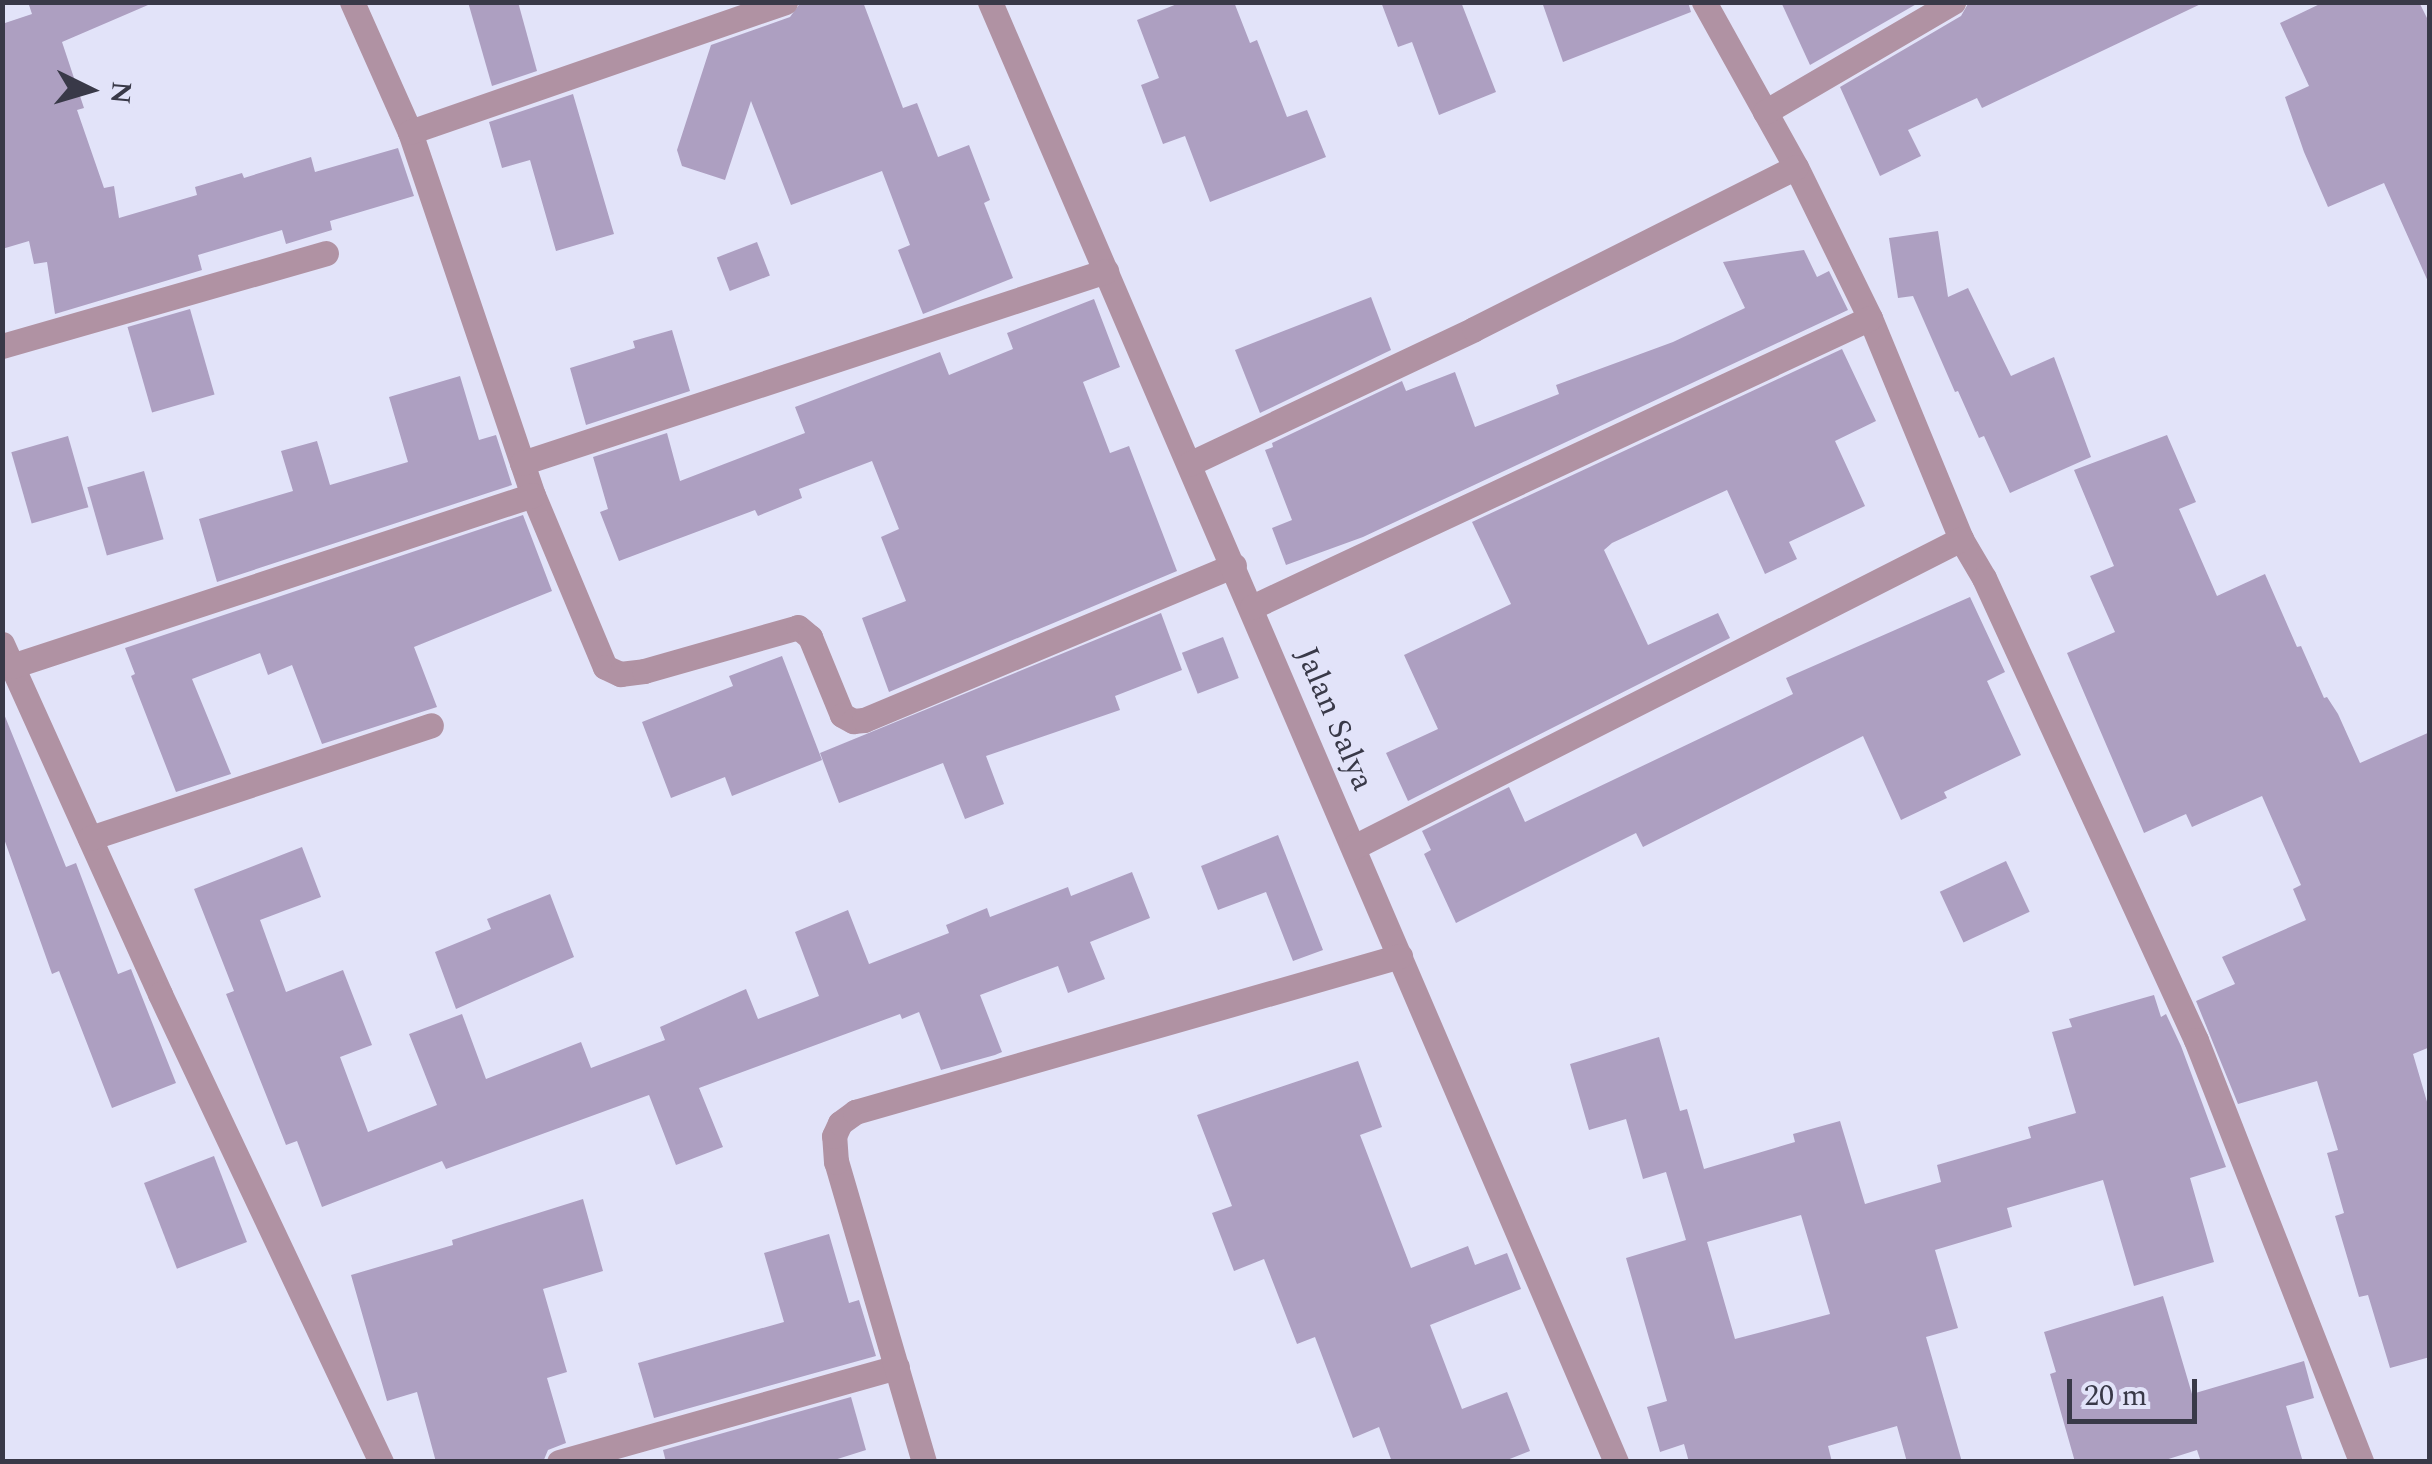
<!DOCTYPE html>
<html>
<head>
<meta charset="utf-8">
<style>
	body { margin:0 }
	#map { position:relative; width:2432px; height:1464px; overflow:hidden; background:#e2e3f9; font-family:Spectral,serif }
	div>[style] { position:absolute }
	.building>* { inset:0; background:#ad9fc1; transform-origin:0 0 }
	.minor>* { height:25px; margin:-12.5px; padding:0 12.5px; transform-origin:12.5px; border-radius:12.5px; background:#b092a3 }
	span { translate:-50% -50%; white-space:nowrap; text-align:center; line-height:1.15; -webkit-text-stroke:8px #e2e3f9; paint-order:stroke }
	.street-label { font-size:32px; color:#393948 }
	.frame { position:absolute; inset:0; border:5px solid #393948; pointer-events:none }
	.north { position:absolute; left:40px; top:40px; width:100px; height:100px; -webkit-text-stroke:8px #e2e3f9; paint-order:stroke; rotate:95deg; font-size:28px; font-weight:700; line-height:40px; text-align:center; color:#393948 }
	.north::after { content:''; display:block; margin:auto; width:35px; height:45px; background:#393948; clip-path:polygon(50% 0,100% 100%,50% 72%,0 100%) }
	.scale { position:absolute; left:2067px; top:1379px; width:130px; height:45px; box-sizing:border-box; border:5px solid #393948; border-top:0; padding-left:12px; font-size:30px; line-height:35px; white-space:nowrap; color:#393948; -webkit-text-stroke:8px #e2e3f9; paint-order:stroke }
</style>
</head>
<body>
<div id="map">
	<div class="building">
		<div style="clip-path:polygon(28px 2px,155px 2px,62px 42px,84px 108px,77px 110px,104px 188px,114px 186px,119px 218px,197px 195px,195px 187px,242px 173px,244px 178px,311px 157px,315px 172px,398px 148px,414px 196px,330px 221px,332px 230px,286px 244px,282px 230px,198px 255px,202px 270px,55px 314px,47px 262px,34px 264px,29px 241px,2px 249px,2px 24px,32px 14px)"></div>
		<div style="clip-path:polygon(468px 2px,518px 2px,537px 71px,492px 86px)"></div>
		<div style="clip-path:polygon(801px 2px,863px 2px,903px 108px,917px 103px,938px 157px,969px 145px,990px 200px,984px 203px,1013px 278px,923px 314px,898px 250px,910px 245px,882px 171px,791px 205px,751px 101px,725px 180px,682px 166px,677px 150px,711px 45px,790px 17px)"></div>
		<div style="clip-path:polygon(1182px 2px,1234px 2px,1250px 43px,1257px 40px,1287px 117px,1307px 110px,1326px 157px,1210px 202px,1185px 136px,1163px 144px,1141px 85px,1159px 78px,1137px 20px)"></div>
		<div style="clip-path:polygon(1381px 2px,1461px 2px,1496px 92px,1439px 115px,1412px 42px,1398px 47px)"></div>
		<div style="clip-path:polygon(1542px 2px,1688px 2px,1691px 12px,1563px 62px)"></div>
		<div style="clip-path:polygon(1781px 2px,1920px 2px,1810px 65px)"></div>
		<div style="clip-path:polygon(1969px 2px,2205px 2px,1982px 108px,1977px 98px,1908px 130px,1921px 156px,1880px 176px,1840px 87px,1961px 16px)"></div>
		<div style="clip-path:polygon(2324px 2px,2419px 2px,2430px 24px,2430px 286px,2384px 183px,2328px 207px,2304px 152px,2285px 97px,2309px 86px,2280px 23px)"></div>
		<div style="clip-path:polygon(573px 94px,614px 234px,556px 251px,530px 160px,502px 168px,489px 122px)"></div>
		<div style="clip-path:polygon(1938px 231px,1948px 297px,1968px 288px,2011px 376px,2054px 357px,2091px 457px,2010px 493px,1984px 436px,1979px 438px,1958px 391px,1955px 392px,1913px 296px,1898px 298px,1889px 238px)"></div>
		<div style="left:757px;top:242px;width:36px;height:43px;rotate:69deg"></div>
		<div style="clip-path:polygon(1804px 250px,1817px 277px,1829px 271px,1848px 310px,1363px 537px,1286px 565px,1272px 528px,1292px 520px,1265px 450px,1273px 447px,1272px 443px,1402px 381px,1406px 391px,1455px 372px,1475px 427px,1559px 394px,1556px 385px,1673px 342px,1745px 308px,1723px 262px)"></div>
		<div style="clip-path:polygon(1371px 297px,1391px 350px,1260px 413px,1235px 350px)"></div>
		<div style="clip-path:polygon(1094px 299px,1120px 367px,1083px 382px,1110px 453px,1129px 446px,1177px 571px,889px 692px,862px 618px,906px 601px,881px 537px,899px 529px,872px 461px,799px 489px,802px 498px,758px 516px,755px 510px,619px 561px,600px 512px,608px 509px,593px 457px,667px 433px,680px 481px,805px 433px,795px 407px,940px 352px,949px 375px,1013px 349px,1007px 333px)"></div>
		<div style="left:190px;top:309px;width:89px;height:65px;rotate:74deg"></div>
		<div style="clip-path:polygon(672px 330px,690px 391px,586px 425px,570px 368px,635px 348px,633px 341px)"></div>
		<div style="clip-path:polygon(1842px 349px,1876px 421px,1835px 441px,1865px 506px,1789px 542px,1797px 559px,1765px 574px,1727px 490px,1612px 543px,1604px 550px,1648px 645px,1718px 613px,1730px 638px,1408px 801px,1386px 753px,1438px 729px,1404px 655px,1511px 604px,1472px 522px)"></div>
		<div style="clip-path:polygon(460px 376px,479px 440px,496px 435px,512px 485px,217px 582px,199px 519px,293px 491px,281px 451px,317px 441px,330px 485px,408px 462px,389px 397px)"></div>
		<div style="clip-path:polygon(2167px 435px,2196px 502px,2179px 509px,2217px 596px,2265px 574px,2297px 647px,2301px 646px,2324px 698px,2327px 697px,2338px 714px,2360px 763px,2430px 732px,2430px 1047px,2413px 1054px,2430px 1112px,2430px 1357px,2390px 1368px,2368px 1295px,2359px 1297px,2335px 1216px,2344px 1213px,2327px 1153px,2338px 1150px,2317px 1081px,2238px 1104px,2196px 1001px,2235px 984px,2222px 957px,2306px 920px,2293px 889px,2301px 885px,2262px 796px,2192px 827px,2186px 814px,2144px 833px,2067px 653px,2115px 632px,2090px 576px,2114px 566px,2074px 470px)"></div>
		<div style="left:68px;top:436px;width:74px;height:59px;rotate:74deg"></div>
		<div style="left:144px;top:471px;width:71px;height:59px;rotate:74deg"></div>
		<div style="clip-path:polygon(523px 515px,552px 591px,414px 647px,437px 707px,322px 744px,292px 665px,268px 675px,260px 653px,192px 679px,231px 774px,176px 792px,131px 676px,135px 674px,125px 648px)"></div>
		<div style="clip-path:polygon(1970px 597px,2005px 672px,1987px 681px,2021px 755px,1944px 792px,1947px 798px,1901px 820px,1863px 736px,1643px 847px,1636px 833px,1456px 923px,1424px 854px,1431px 850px,1422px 831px,1509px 787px,1525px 822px,1793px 694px,1786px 678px)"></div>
		<div style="clip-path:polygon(1161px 613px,1182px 670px,1115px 696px,1120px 710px,986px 756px,1004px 804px,965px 819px,943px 763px,839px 803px,820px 753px)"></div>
		<div style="left:1223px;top:637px;width:44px;height:44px;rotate:69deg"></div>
		<div style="clip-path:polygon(782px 656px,822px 760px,732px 796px,725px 777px,671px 798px,642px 722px,733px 686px,729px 676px)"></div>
		<div style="clip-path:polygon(2px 709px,66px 867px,76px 863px,118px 974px,131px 969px,176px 1083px,112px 1108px,59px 971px,52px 974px,2px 833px)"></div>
		<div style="clip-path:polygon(1278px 835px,1323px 950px,1293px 961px,1266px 892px,1218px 910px,1201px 866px)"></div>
		<div style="clip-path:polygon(302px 847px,321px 897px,260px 920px,286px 992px,343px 970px,372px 1045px,340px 1057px,368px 1132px,437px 1105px,409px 1034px,462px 1014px,486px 1079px,581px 1042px,591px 1068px,665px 1040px,660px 1027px,746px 989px,758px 1019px,819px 996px,795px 932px,848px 910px,869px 964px,949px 933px,946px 925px,987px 908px,990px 917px,1068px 887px,1071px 896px,1132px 872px,1150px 918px,1090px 942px,1105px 979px,1068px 993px,1058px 966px,980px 995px,1002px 1052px,995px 1055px,941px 1070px,919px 1012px,902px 1019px,900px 1014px,699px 1088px,723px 1147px,676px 1165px,649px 1095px,446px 1169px,442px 1161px,322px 1207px,297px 1141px,286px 1145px,226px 994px,234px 991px,194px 889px)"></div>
		<div style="left:2006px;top:861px;width:56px;height:73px;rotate:65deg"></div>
		<div style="clip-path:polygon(550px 894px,574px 957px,456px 1009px,435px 952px,491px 929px,487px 919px)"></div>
		<div style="clip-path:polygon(evenodd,2154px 995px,2161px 1017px,2166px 1014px,2181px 1046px,2226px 1167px,2190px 1178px,2214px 1262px,2134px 1286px,2103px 1180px,2007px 1208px,2012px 1227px,1935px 1250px,1958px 1328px,1926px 1337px,1962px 1462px,1907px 1462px,1897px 1426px,1828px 1446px,1832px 1462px,1689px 1462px,1684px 1444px,1660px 1452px,1647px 1407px,1667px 1401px,1626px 1258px,1686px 1240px,1666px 1172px,1643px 1179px,1626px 1119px,1589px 1130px,1570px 1064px,1659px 1037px,1680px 1111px,1687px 1109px,1704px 1169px,1795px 1142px,1793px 1134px,1840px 1121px,1865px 1204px,1941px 1182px,1937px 1165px,2031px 1138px,2028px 1127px,2076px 1113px,2052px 1032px,2072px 1027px,2069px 1019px,2154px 995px,1801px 1215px,1830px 1314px,1735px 1339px,1707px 1242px,1801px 1215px)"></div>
		<div style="clip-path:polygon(1358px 1061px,1382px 1127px,1360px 1135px,1411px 1268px,1468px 1246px,1475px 1265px,1507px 1253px,1521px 1289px,1430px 1325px,1462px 1409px,1507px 1392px,1530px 1451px,1502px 1462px,1392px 1462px,1379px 1427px,1353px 1438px,1315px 1337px,1297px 1344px,1264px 1259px,1234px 1271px,1212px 1213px,1232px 1206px,1197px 1115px)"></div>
		<div style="left:214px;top:1156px;width:92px;height:75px;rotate:69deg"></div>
		<div style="clip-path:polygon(583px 1199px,603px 1271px,543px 1289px,567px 1372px,547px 1378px,566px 1443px,548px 1450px,543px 1462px,436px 1462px,417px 1392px,387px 1401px,351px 1275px,453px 1245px,452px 1240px)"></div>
		<div style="clip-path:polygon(829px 1234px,849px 1303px,859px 1300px,876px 1356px,654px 1418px,638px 1363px,784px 1322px,764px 1253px)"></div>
		<div style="clip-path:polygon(2163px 1296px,2192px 1394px,2304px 1361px,2314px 1398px,2286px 1406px,2303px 1462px,2201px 1462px,2197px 1450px,2159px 1462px,2075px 1462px,2050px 1374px,2056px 1372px,2044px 1332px)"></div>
		<div style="clip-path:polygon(851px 1397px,866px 1450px,828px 1462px,666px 1462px,663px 1450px)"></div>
	</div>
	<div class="minor">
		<div style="left:352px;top:2px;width:142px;rotate:66deg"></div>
		<div style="left:410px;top:132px;width:383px;rotate:71.3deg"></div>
		<div style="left:533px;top:495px;width:186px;rotate:67.3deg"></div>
		<div style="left:605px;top:667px;width:17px;rotate:25deg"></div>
		<div style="left:620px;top:674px;width:24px;rotate:-7deg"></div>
		<div style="left:644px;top:671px;width:160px;rotate:-15.9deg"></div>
		<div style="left:798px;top:627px;width:16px;rotate:40deg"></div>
		<div style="left:810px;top:637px;width:84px;rotate:67.7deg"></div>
		<div style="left:842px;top:715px;width:13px;rotate:29deg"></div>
		<div style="left:853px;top:721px;width:11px;rotate:-5deg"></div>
		<div style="left:864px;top:720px;width:401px;rotate:-22.7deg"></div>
		<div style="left:990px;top:2px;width:1589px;rotate:66.79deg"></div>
		<div style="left:1704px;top:2px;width:189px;rotate:60.9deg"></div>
		<div style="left:1796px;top:167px;width:168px;rotate:63.9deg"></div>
		<div style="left:1870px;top:318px;width:239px;rotate:67.6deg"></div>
		<div style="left:1961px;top:539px;width:45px;rotate:59.5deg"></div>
		<div style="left:1984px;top:578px;width:508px;rotate:65.35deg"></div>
		<div style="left:2196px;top:1040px;width:453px;rotate:68.6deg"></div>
		<div style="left:1765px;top:112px;width:218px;rotate:-30.3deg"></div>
		<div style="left:410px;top:132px;width:397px;rotate:-19.1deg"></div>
		<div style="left:2px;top:346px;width:337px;rotate:-16deg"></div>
		<div style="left:522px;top:463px;width:615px;rotate:-18.2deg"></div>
		<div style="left:1189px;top:464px;width:315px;rotate:-25.3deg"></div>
		<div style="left:1474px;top:329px;width:360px;rotate:-26.7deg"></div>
		<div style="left:1252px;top:607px;width:682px;rotate:-25.06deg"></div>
		<div style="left:2px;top:644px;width:384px;rotate:65.7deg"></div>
		<div style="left:160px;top:994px;width:518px;rotate:64.72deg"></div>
		<div style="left:12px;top:666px;width:548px;rotate:-18.17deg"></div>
		<div style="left:90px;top:838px;width:359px;rotate:-18.3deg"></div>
		<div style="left:1354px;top:847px;width:681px;rotate:-26.9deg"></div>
		<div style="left:559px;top:1462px;width:351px;rotate:-15.7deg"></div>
		<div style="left:924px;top:1462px;width:313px;rotate:-106.3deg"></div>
		<div style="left:836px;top:1162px;width:26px;rotate:-94deg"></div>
		<div style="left:834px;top:1136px;width:14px;rotate:-65deg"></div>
		<div style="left:840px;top:1123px;width:19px;rotate:-36deg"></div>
		<div style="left:855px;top:1112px;width:567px;rotate:-15.97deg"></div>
	</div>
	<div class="street-label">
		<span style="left:1334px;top:719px;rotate:67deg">Jalan Salya</span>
	</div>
	<div class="frame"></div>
	<div class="north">N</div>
	<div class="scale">20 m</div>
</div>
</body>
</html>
